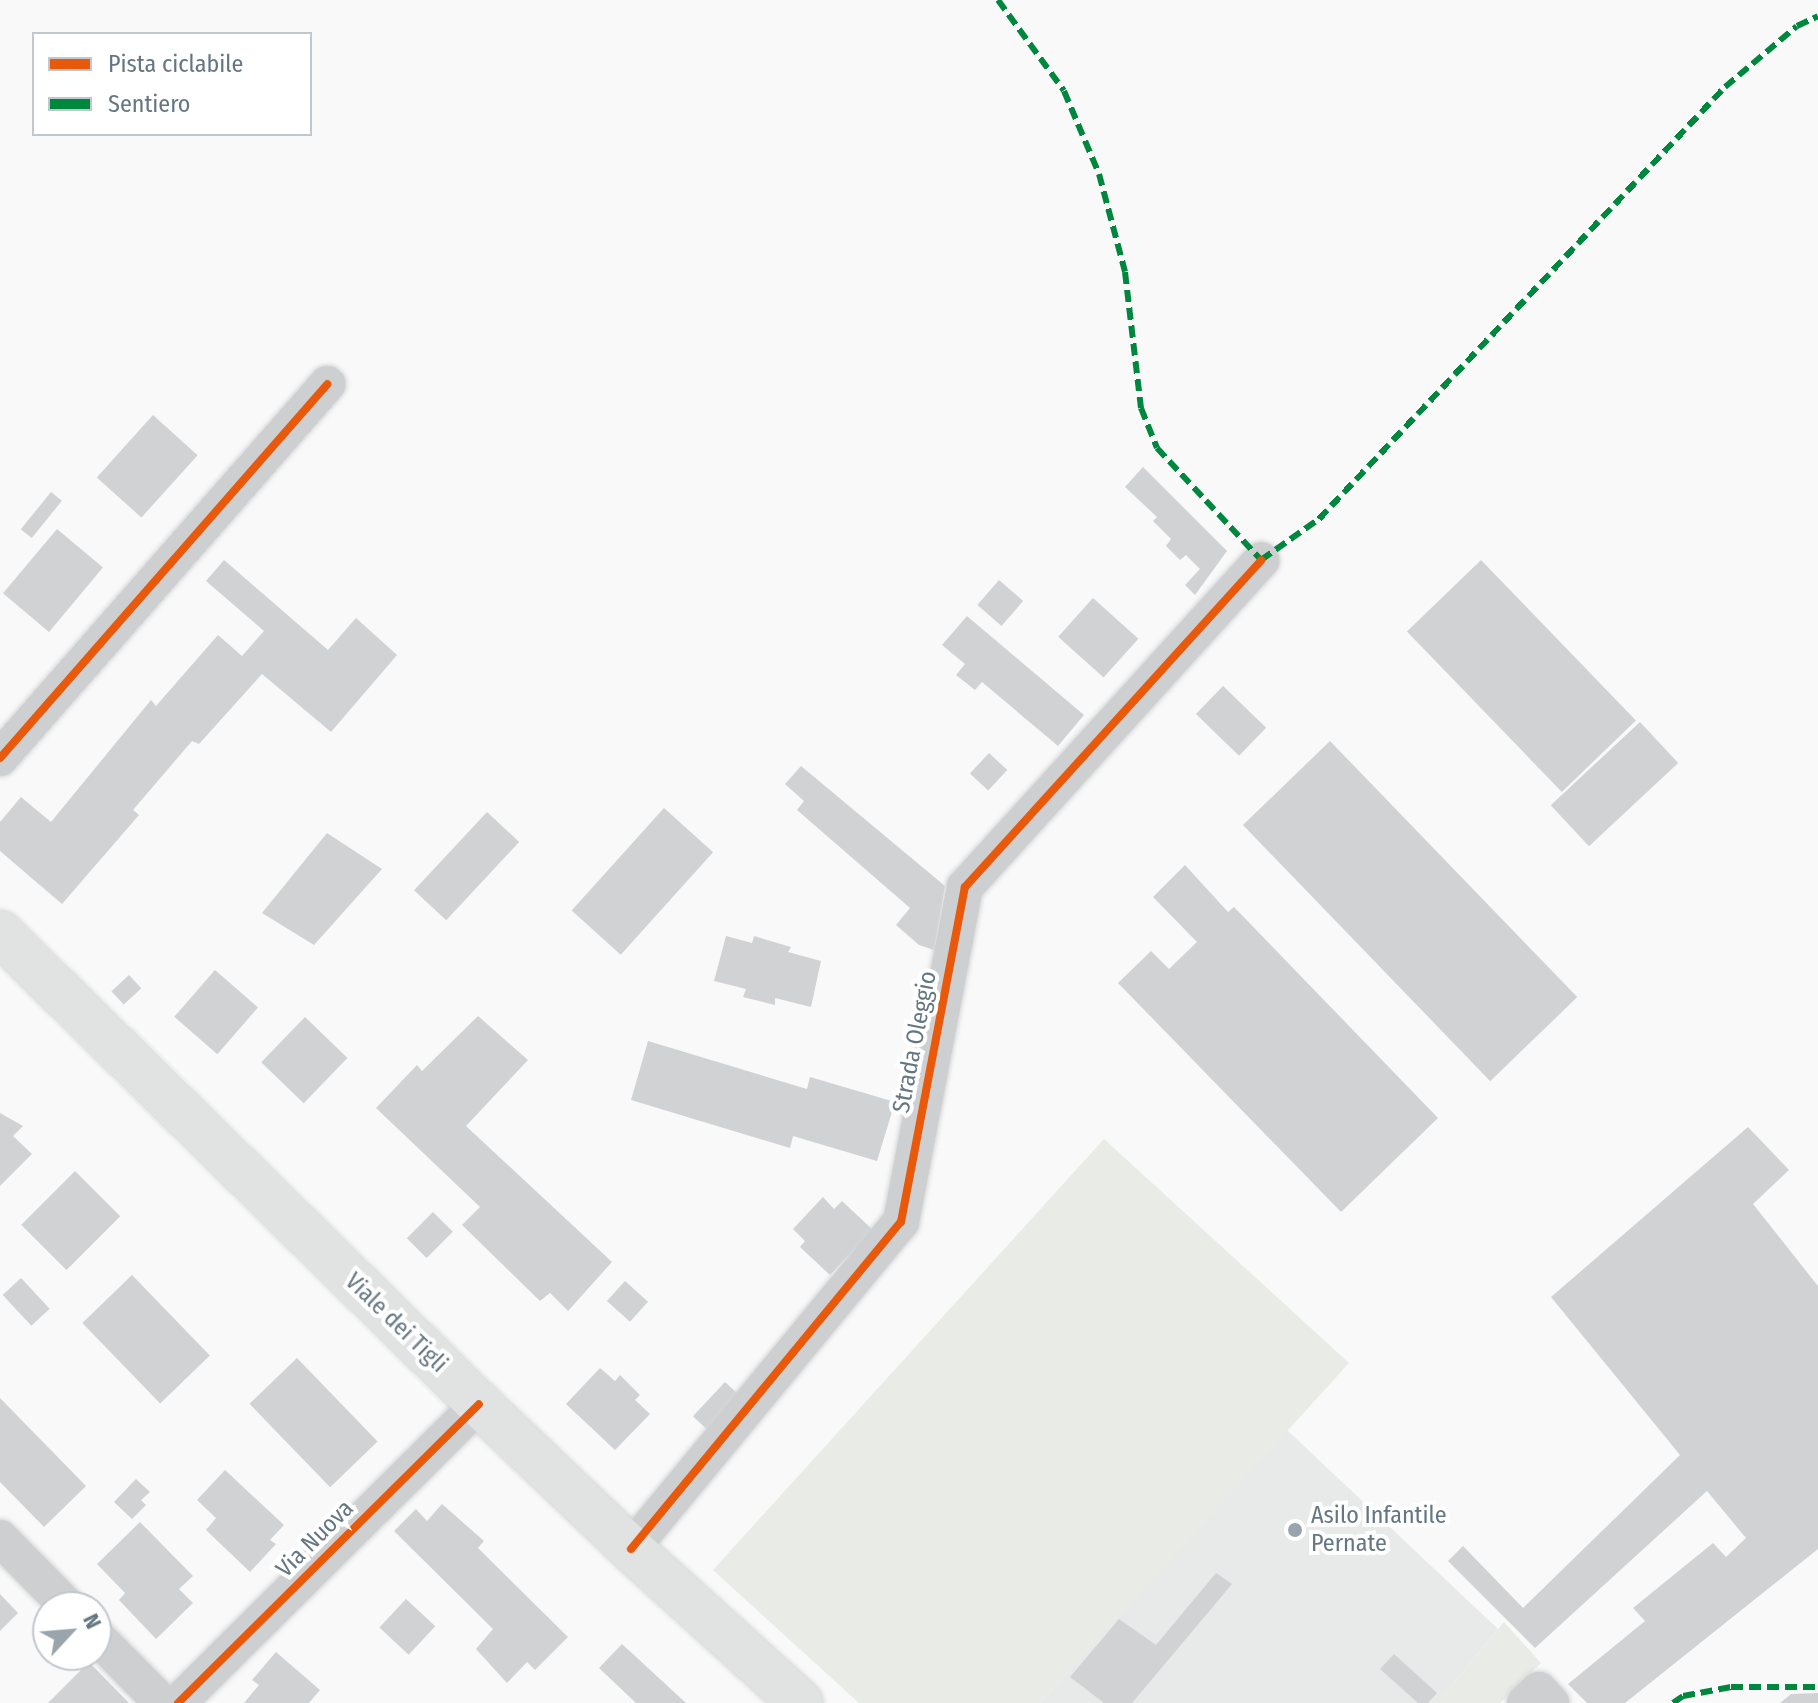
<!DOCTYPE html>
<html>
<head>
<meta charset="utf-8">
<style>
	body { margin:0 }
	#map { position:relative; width:1818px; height:1703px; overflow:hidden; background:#f9f9f9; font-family:"Fira Sans Condensed",sans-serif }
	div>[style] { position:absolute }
	.built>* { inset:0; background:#e8e9e9 }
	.green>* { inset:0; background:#e8ebe6 }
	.building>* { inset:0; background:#d0d2d3; transform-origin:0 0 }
	.roads { filter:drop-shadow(0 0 2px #d5d6d7) drop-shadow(0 0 2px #d5d6d7) }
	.street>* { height:36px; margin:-18px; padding:0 18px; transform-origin:18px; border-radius:18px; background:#cecfd0 }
	.secondary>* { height:44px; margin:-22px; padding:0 22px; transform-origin:22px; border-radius:22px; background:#e1e2e2 }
	.quiet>* { height:6px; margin-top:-3px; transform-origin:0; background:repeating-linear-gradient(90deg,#00873e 0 12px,transparent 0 18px) }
	.cycleway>* { height:8px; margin:-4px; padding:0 4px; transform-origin:4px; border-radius:4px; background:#e8590c }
	.dots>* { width:22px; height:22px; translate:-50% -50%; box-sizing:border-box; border:4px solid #fff; border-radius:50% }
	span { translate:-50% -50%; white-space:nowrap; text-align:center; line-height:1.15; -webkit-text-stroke:8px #fff; paint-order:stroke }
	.street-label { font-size:24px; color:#657683 }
	.poi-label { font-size:24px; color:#657683 }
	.left { translate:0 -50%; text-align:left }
	.legend { position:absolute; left:32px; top:32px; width:280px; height:104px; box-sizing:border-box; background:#fff; border:2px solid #c1c8cd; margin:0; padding:10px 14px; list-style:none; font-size:24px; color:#657683 }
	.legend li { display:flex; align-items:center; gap:16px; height:40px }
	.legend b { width:40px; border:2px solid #c1c8cd }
	.north { position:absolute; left:32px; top:1591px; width:80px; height:80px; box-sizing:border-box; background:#fff; border:2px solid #c1c8cd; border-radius:50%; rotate:64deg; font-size:22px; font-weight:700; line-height:32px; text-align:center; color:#657683 }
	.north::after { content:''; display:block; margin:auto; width:28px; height:36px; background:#99a4ac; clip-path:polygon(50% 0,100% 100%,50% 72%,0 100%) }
</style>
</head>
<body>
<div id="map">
	<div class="built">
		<div style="clip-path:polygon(1287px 1430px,1498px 1629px,1437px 1703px,1040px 1703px)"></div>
	</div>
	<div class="green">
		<div style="clip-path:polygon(1104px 1139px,1349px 1363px,1040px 1703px,859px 1703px,713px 1570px)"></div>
		<div style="clip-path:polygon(1504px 1622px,1541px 1663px,1500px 1703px,1437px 1703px)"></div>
	</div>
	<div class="building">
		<div style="left:153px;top:415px;width:60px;height:84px;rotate:42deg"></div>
		<div style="clip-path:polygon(1143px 467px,1227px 551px,1195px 595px,1185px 585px,1200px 569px,1186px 555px,1180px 560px,1166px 546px,1171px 539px,1153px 521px,1157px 517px,1125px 487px)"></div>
		<div style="left:51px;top:492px;width:14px;height:48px;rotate:39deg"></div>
		<div style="left:57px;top:529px;width:60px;height:84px;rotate:40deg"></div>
		<div style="clip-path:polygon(224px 560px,328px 650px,356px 618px,397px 655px,331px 732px,262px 674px,199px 744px,192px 741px,133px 810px,139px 815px,62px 904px,0 851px,0 822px,21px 797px,51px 822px,151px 700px,156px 706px,218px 635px,242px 656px,264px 631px,206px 581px)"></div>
		<div style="left:1481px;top:560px;width:223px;height:103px;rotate:46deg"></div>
		<div style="left:999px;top:580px;width:32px;height:33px;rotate:41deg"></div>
		<div style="left:1093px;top:598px;width:61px;height:52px;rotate:42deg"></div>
		<div style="clip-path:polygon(967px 616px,1084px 715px,1058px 746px,982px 682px,975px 690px,956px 675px,965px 664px,942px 645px)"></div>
		<div style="left:1223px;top:686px;width:60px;height:39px;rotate:44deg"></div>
		<div style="left:1640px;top:722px;width:56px;height:122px;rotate:47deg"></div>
		<div style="left:1330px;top:741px;width:356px;height:121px;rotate:46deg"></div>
		<div style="left:989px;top:753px;width:25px;height:28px;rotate:43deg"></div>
		<div style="clip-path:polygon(801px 766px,945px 886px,934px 950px,919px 945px,896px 925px,910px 908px,797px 810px,804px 801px,785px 784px)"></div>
		<div style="left:664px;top:808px;width:66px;height:138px;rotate:42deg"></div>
		<div style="left:487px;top:812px;width:44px;height:107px;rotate:43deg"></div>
		<div style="clip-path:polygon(327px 833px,382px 869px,314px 945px,262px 913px)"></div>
		<div style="clip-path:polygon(1185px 865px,1228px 912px,1234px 907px,1438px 1118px,1341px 1212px,1118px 983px,1151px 951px,1169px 969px,1197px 942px,1153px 897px)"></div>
		<div style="clip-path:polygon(726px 936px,752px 943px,754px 936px,791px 947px,788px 952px,821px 961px,811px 1007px,775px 998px,775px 1005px,743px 997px,746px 989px,714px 981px)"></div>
		<div style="left:215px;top:970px;width:57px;height:62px;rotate:41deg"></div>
		<div style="left:129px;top:975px;width:18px;height:24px;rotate:47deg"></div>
		<div style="clip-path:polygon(478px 1016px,528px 1060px,466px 1126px,612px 1262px,568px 1311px,550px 1293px,540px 1301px,462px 1225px,480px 1207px,376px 1108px,417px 1065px,422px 1071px)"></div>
		<div style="left:305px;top:1017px;width:59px;height:63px;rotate:44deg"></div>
		<div style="clip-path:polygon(648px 1041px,807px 1089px,810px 1077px,895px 1102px,877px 1161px,793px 1136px,790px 1148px,631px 1100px)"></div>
		<div style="clip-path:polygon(0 1113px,23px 1126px,13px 1136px,32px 1154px,0 1186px)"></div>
		<div style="clip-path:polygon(1748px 1127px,1789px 1170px,1753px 1204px,1818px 1286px,1818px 1549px,1625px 1703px,1587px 1703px,1568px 1684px,1645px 1621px,1633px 1608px,1713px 1543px,1726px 1557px,1746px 1538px,1707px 1491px,1535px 1648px,1448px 1561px,1463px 1546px,1523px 1608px,1680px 1455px,1551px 1297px)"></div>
		<div style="left:75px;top:1171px;width:64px;height:76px;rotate:45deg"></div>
		<div style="clip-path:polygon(823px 1197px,834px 1209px,842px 1201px,873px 1230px,830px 1275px,800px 1247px,805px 1241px,793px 1229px)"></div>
		<div style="left:433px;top:1212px;width:28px;height:37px;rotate:45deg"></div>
		<div style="left:132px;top:1275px;width:112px;height:69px;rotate:46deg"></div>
		<div style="left:21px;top:1278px;width:42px;height:25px;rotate:47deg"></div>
		<div style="left:625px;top:1281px;width:31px;height:27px;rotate:42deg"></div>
		<div style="left:297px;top:1358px;width:116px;height:66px;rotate:46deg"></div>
		<div style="clip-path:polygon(600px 1368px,615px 1381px,620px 1375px,640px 1395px,635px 1400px,650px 1414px,615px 1450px,566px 1404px)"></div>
		<div style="left:725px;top:1382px;width:23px;height:47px;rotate:43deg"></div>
		<div style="clip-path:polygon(0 1398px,86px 1486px,44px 1527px,0 1482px)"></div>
		<div style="clip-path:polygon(225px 1470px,284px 1525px,270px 1540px,276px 1544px,250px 1572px,206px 1530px,216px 1518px,197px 1500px)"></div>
		<div style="clip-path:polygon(136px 1479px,150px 1492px,141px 1500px,146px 1505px,132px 1519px,114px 1502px)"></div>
		<div style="clip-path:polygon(442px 1504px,484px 1541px,478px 1548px,568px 1637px,535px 1670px,527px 1662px,507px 1683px,476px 1649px,493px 1629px,394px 1531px,416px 1509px,427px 1521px)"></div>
		<div style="clip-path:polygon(140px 1522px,193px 1576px,179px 1589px,193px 1603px,156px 1639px,119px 1600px,125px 1593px,97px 1564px)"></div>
		<div style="clip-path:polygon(1216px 1573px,1232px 1584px,1132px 1703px,1104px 1703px,1070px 1677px,1119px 1619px,1156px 1645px)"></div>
		<div style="clip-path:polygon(0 1594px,18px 1613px,0 1631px)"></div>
		<div style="left:406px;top:1599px;width:40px;height:39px;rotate:43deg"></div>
		<div style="clip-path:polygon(622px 1644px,686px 1703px,636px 1703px,599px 1668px)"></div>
		<div style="clip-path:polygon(276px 1652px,320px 1690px,309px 1703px,244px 1703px,259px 1685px,252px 1680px)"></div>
		<div style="clip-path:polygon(1394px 1654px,1437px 1693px,1428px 1703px,1418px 1703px,1380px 1669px)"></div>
		<div style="clip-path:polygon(89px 1662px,129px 1703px,48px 1703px)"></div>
		<div style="clip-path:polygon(1818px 1693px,1818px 1703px,1780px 1703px,1791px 1694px)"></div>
	</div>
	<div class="roads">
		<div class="street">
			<div style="left:0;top:758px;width:497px;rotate:-48.8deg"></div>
			<div style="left:0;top:1538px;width:97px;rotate:45.4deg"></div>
			<div style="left:631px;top:1549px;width:424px;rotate:-50.5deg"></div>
			<div style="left:901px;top:1222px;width:341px;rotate:-79.2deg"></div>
			<div style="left:965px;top:887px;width:441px;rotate:-47.8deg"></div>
			<div style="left:96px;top:1636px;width:94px;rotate:45.4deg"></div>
			<div style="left:178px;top:1703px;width:424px;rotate:-44.8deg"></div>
			<div style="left:1525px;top:1703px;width:19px;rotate:-43deg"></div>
			<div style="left:1539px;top:1690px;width:18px;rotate:47deg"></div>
		</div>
		<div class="secondary">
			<div style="left:0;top:933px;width:672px;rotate:44.52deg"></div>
			<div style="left:479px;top:1404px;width:210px;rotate:43.6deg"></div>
			<div style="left:631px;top:1549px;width:229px;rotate:42.2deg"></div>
		</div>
	</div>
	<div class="quiet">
		<div style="left:998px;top:0;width:112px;rotate:54deg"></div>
		<div style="left:1064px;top:91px;width:90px;rotate:67.1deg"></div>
		<div style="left:1099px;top:174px;width:101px;rotate:75.1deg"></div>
		<div style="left:1125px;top:272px;width:137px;rotate:83.3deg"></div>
		<div style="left:1141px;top:408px;width:43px;rotate:68.2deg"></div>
		<div style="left:1157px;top:448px;width:153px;rotate:47.1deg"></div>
		<div style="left:1261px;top:560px;width:71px;rotate:-35.3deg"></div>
		<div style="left:1319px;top:519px;width:593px;rotate:-46.78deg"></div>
		<div style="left:1725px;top:87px;width:94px;rotate:-40.3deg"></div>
		<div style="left:1797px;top:26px;width:23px;rotate:-25deg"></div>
		<div style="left:1673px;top:1703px;width:12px;rotate:-35deg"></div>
		<div style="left:1683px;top:1696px;width:49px;rotate:-10.6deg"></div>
		<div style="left:1731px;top:1687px;width:87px"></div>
	</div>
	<div class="cycleway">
		<div style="left:0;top:758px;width:497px;rotate:-48.8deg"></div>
		<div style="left:631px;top:1549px;width:424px;rotate:-50.5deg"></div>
		<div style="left:901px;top:1222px;width:341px;rotate:-79.2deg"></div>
		<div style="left:965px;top:887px;width:441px;rotate:-47.8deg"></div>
		<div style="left:178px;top:1703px;width:424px;rotate:-44.8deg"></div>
	</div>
	<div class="dots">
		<div style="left:1295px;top:1530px;background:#99a4ac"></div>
	</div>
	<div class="street-label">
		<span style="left:915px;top:1042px;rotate:-79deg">Strada Oleggio</span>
		<span style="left:396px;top:1323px;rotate:44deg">Viale dei Tigli</span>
		<span style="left:315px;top:1539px;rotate:-45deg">Via Nuova</span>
	</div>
	<div class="poi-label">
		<span class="left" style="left:1311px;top:1530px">Asilo Infantile<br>Pernate</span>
	</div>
	<ul class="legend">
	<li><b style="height:10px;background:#e8590c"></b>Pista ciclabile</li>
	<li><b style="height:10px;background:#00873e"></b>Sentiero</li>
	</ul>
	<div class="north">N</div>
</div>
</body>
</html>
